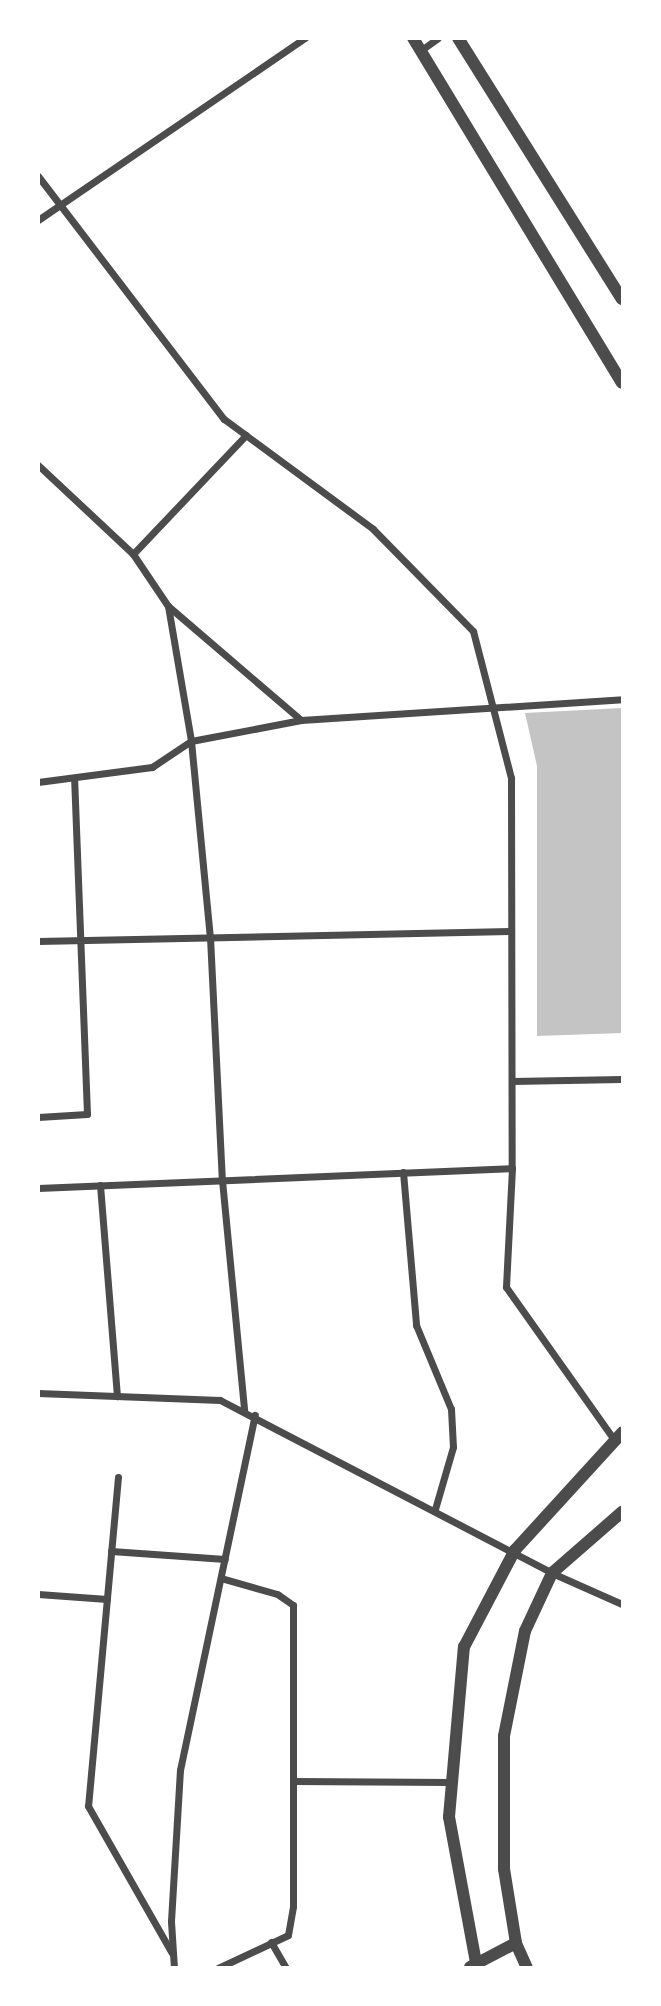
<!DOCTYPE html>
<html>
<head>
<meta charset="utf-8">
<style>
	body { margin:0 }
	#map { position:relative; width:661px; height:2006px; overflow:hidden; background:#fff; font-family:Helvetica,sans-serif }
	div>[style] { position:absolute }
	.building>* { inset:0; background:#c4c4c4 }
	.minor>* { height:7px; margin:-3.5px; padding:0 3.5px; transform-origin:3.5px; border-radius:3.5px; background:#4c4c4c }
	.tertiary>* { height:12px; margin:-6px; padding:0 6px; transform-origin:6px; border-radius:6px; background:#4c4c4c }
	span { translate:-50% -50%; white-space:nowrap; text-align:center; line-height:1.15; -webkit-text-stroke:7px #fff; paint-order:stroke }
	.frame { position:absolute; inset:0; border:40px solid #fff; pointer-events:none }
</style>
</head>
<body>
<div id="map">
	<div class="building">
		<div style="clip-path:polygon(622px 708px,622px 1033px,537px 1036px,537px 766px,525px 713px)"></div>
	</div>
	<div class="minor">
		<div style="left:420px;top:51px;width:22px;rotate:-36deg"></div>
		<div style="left:38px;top:176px;width:306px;rotate:52.6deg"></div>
		<div style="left:224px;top:419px;width:185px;rotate:36.4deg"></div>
		<div style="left:373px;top:529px;width:143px;rotate:45.6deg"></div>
		<div style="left:473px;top:631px;width:152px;rotate:75.5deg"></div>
		<div style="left:511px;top:778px;width:390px;rotate:89.9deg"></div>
		<div style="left:512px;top:1168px;width:119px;rotate:92.9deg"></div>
		<div style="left:506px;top:1287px;width:189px;rotate:54.7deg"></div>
		<div style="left:38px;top:220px;width:323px;rotate:-34.3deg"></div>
		<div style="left:38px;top:465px;width:130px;rotate:43.1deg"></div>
		<div style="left:133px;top:554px;width:63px;rotate:56.1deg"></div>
		<div style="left:168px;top:606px;width:175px;rotate:40.6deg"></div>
		<div style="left:133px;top:554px;width:164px;rotate:-46.5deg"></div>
		<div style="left:168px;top:606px;width:137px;rotate:80.3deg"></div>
		<div style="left:191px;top:741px;width:197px;rotate:84.5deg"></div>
		<div style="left:210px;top:937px;width:243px;rotate:87.2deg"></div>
		<div style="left:222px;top:1180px;width:231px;rotate:84.5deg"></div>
		<div style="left:38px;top:782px;width:115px;rotate:-7.5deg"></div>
		<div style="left:152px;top:767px;width:47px;rotate:-33.7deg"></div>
		<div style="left:191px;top:741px;width:112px;rotate:-10.8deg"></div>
		<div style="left:301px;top:720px;width:322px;rotate:-3.7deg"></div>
		<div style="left:38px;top:941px;width:473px;rotate:-1.2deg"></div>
		<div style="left:512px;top:1081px;width:110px;rotate:-1deg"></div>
		<div style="left:38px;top:1117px;width:49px;rotate:-3.5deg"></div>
		<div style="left:87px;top:1114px;width:335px;rotate:-92.2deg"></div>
		<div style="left:403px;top:1172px;width:154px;rotate:85.1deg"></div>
		<div style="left:416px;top:1325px;width:91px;rotate:67.4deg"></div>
		<div style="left:451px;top:1409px;width:38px;rotate:87deg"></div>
		<div style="left:453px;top:1447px;width:65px;rotate:106.2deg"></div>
		<div style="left:100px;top:1185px;width:212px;rotate:85.4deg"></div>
		<div style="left:38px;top:1188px;width:474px;rotate:-2.4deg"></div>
		<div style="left:38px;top:1393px;width:182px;rotate:2.2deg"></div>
		<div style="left:220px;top:1400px;width:374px;rotate:27.5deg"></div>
		<div style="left:552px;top:1573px;width:77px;rotate:23.9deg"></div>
		<div style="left:118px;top:1477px;width:330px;rotate:95.2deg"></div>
		<div style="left:88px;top:1806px;width:169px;rotate:60.3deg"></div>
		<div style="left:111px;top:1551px;width:114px;rotate:4deg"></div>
		<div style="left:38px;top:1594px;width:69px;rotate:4.1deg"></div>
		<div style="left:293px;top:1781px;width:157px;rotate:0.4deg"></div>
		<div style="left:271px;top:1942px;width:30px;rotate:60deg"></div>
		<div style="left:174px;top:1968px;width:47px;rotate:-93.7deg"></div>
		<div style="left:171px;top:1921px;width:151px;rotate:-86.6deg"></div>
		<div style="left:180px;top:1770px;width:363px;rotate:-78.1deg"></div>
		<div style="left:218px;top:1968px;width:77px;rotate:-25.2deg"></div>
		<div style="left:288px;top:1935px;width:29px;rotate:-80deg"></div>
		<div style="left:293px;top:1906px;width:301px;rotate:-90deg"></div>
		<div style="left:293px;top:1605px;width:19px;rotate:-145deg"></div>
		<div style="left:277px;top:1594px;width:58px;rotate:-164.1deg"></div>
	</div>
	<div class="tertiary">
		<div style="left:413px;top:38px;width:403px;rotate:58.8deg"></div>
		<div style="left:458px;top:38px;width:308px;rotate:57.9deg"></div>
		<div style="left:470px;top:1967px;width:52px;rotate:-27.6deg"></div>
		<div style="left:477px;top:1968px;width:154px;rotate:-100.5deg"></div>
		<div style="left:449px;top:1817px;width:171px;rotate:-85deg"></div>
		<div style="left:464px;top:1647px;width:110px;rotate:-62.3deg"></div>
		<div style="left:515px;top:1550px;width:159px;rotate:-47.6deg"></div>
		<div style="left:527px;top:1968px;width:27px;rotate:-114deg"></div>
		<div style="left:516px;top:1943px;width:75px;rotate:-99.2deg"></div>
		<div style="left:504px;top:1869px;width:133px;rotate:-90deg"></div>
		<div style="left:504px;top:1736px;width:107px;rotate:-78.7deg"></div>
		<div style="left:525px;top:1631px;width:64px;rotate:-65deg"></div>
		<div style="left:552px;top:1573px;width:93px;rotate:-41.1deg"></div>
	</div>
	<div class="frame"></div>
</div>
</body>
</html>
